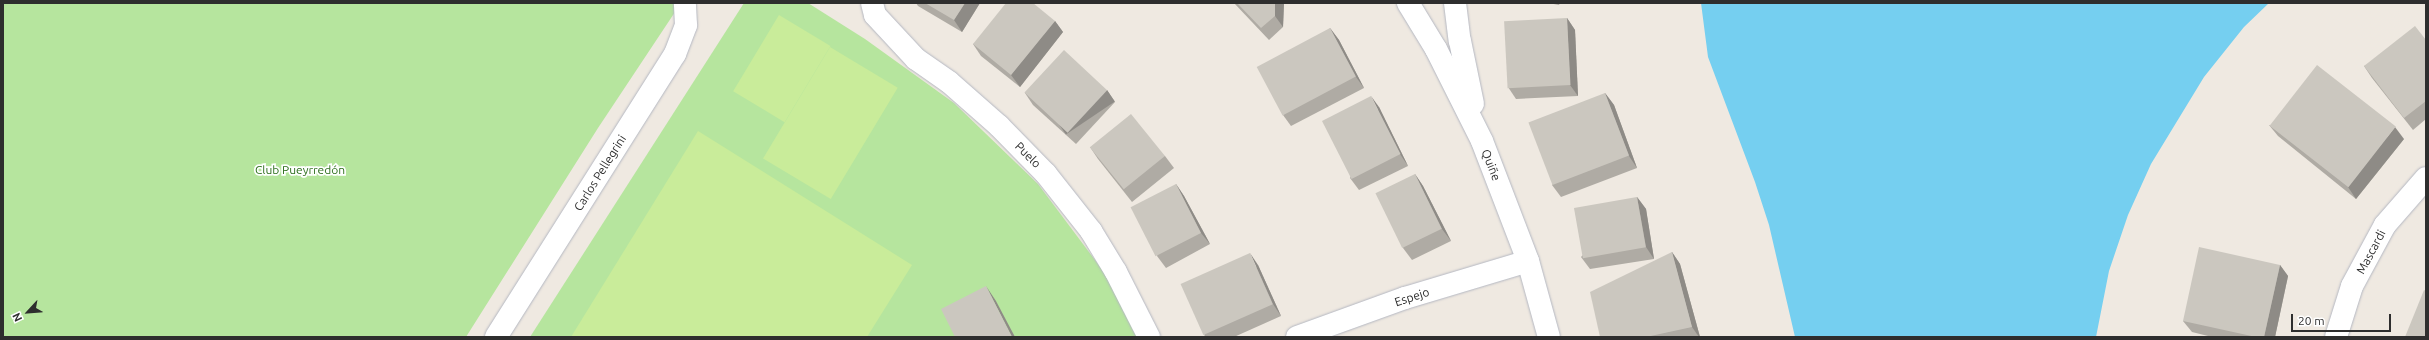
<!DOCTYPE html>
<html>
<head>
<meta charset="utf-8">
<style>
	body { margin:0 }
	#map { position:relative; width:2429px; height:340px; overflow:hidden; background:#efe9e1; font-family:Ubuntu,sans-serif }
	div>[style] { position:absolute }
	.green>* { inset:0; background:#b6e59e }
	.pitch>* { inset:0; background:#c9ec9a; transform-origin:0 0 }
	.water>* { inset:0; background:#75cff0 }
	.roads { filter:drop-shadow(0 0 1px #b4b7c1) drop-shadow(0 0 1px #b4b7c1) }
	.minor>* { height:22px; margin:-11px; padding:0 11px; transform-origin:11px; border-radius:11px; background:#fff }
	.wall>* { inset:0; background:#afaba4 }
	.shaded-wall>* { inset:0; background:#8e8b86; transform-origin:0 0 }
	.building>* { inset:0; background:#cbc7bf; transform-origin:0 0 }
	span { translate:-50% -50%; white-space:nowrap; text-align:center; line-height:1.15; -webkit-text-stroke:3.5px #fff; paint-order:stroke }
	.street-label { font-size:12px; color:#2e2e2e }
	.park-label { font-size:12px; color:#2c6e1b }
	.frame { position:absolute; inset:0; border:4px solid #2e2e2e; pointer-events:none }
	.north { position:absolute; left:8px; top:292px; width:40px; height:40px; -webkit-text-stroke:3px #fff; paint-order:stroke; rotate:244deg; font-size:11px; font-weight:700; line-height:16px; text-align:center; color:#2e2e2e }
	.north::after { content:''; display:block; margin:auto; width:14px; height:18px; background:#2e2e2e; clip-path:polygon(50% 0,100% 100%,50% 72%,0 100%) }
	.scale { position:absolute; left:2291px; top:314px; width:100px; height:18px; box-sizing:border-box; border:2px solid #2e2e2e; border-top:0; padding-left:5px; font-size:12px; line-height:14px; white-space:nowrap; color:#2e2e2e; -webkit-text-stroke:3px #fff; paint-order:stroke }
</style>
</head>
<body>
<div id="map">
	<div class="green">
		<div style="clip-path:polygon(3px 3px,681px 3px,598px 128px,466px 337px,3px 337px)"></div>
		<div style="clip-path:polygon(744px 3px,808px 3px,865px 39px,954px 103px,1038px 184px,1110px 280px,1137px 337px,530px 337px)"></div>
	</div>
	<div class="pitch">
		<div style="left:779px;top:15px;width:60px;height:89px;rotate:31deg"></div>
		<div style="left:830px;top:47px;width:79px;height:130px;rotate:31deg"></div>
		<div style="clip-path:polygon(698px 131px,912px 265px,867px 337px,571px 337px)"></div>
	</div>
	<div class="water">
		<div style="clip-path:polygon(1701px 3px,2269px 3px,2244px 27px,2204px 77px,2151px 164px,2128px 215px,2109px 271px,2096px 337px,1795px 337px,1769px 225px,1755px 182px,1708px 57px)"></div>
	</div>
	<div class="roads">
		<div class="minor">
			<div style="left:872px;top:3px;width:12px;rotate:76deg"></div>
			<div style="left:875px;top:15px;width:60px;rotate:47deg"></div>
			<div style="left:916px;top:59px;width:40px;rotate:34.9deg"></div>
			<div style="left:949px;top:82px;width:67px;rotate:41.3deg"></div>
			<div style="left:999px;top:126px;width:67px;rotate:45.6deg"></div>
			<div style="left:1046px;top:174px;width:73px;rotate:51.7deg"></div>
			<div style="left:1091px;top:231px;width:48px;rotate:58.6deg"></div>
			<div style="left:1116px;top:272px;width:73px;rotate:63.1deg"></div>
			<div style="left:1408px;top:3px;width:54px;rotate:58.7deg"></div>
			<div style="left:1436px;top:49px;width:103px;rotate:63.4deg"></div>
			<div style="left:1482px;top:141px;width:129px;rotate:69deg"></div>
			<div style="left:1528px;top:261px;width:79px;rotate:74.6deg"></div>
			<div style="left:1455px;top:3px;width:38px;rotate:83deg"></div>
			<div style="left:1460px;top:41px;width:64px;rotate:78.3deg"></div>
			<div style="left:496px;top:337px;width:335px;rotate:-57.7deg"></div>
			<div style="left:675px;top:54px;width:31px;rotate:-69deg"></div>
			<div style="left:686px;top:25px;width:22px;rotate:-93deg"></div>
			<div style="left:1297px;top:337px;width:115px;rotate:-19.9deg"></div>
			<div style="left:1405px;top:298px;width:128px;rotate:-16.7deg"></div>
			<div style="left:2336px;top:337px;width:53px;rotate:-72.6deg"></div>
			<div style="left:2352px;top:286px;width:69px;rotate:-61.6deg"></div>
			<div style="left:2385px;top:225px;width:62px;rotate:-48.9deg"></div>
		</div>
	</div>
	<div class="wall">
		<div style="clip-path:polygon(916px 3px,980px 3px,962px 32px,918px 6px)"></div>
		<div style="clip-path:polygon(1234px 3px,1284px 3px,1283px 27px,1269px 40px)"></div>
		<div style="clip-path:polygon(1548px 3px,1560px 3px,1559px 5px)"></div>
		<div style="clip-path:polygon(1567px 18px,1575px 30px,1578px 96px,1516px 99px,1508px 87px)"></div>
		<div style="clip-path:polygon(1055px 21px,1063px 32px,1020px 87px,981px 56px,973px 44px)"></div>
		<div style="clip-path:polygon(1330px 28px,1339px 40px,1364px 88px,1291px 126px,1283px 115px)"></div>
		<div style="clip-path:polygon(2426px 40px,2426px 119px,2413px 130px,2372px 78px,2364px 66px)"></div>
		<div style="clip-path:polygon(1107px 90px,1115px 102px,1076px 144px,1033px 105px,1025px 93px)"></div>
		<div style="clip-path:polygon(1605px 93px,1614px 105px,1637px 168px,1561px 197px,1552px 185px)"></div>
		<div style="clip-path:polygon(1379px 107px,1408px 166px,1359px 190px,1350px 178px)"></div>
		<div style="clip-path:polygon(2269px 125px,2404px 139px,2356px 199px,2278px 136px)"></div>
		<div style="clip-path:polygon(1090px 147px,1165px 156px,1174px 168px,1132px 202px,1098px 159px)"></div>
		<div style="clip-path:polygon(1415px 174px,1423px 186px,1451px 241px,1412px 260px,1403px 248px)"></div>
		<div style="clip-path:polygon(1176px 184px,1184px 196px,1210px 244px,1166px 268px,1157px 256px)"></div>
		<div style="clip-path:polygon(1637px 197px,1646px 209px,1654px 259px,1590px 269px,1581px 257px)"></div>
		<div style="clip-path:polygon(1672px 252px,1680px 264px,1700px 337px,1600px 337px)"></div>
		<div style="clip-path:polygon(1258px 265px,1281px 316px,1234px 337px,1206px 337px,1204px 335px)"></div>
		<div style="clip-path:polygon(2280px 265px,2288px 276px,2275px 337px,2212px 337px,2192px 332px,2183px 321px)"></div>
	</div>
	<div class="shaded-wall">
		<div style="clip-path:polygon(965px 3px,980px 3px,962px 32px,954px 20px)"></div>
		<div style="clip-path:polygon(1275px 3px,1284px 3px,1283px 27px,1275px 16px)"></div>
		<div style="clip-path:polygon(1567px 18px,1575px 30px,1578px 96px,1570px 85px)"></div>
		<div style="clip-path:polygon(1055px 21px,1063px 32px,1020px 87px,1011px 75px)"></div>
		<div style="clip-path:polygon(1330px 28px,1339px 40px,1364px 88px,1356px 77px)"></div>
		<div style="left:1107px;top:90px;width:14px;height:59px;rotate:56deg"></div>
		<div style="clip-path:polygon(1605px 93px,1614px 105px,1637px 168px,1629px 156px)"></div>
		<div style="clip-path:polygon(1371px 96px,1379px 107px,1408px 166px,1400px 154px)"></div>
		<div style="clip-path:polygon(2395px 127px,2404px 139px,2356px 199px,2348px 187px)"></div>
		<div style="clip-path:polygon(1415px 174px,1423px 186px,1451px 241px,1442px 229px)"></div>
		<div style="clip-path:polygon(1176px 184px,1184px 196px,1210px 244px,1201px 233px)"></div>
		<div style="clip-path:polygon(1637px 197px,1646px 209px,1654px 259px,1646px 247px)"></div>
		<div style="clip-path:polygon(1672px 252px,1680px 264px,1700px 337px,1699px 337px,1692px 327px)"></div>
		<div style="clip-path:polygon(1250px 253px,1258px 265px,1281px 316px,1273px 304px)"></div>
		<div style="clip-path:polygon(2280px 265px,2288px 276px,2275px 337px,2264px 337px)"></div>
		<div style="clip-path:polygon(986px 286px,996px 301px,1015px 337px,1012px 337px)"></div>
	</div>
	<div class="building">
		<div style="clip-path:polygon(925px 3px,965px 3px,954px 20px)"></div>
		<div style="clip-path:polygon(1006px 3px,1033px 3px,1055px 21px,1011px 75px,973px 44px)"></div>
		<div style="clip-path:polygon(1237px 3px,1275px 3px,1275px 16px,1261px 28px)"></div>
		<div style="left:1567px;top:18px;width:67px;height:63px;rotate:87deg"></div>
		<div style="clip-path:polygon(2415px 26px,2426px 40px,2426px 101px,2404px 118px,2364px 66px)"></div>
		<div style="left:1330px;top:28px;width:55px;height:83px;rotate:62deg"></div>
		<div style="left:1064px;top:50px;width:59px;height:58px;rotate:43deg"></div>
		<div style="left:2317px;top:65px;width:100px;height:77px;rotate:38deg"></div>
		<div style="left:1605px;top:93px;width:67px;height:82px;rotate:69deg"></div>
		<div style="left:1371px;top:96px;width:65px;height:55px;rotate:63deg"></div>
		<div style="left:1131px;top:114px;width:54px;height:53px;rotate:51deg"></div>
		<div style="left:1415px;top:174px;width:61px;height:44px;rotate:64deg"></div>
		<div style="left:1176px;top:184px;width:55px;height:51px;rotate:63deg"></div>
		<div style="left:1637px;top:197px;width:51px;height:64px;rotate:80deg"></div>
		<div style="clip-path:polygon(2199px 247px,2280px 265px,2264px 337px,2256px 337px,2183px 321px)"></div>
		<div style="clip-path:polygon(1672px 252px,1692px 327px,1646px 337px,1600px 337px,1590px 292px)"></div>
		<div style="left:1250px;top:253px;width:56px;height:76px;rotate:66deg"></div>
		<div style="clip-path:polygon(986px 286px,1012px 337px,955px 337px,941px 309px)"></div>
		<div style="clip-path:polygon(2424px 290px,2426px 291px,2426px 337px,2405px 337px)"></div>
	</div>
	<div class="street-label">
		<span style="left:1028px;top:155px;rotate:45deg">Puelo</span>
		<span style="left:1491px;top:165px;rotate:69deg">Quiñe</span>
		<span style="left:600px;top:173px;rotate:-58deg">Carlos Pellegrini</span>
		<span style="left:2371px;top:252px;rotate:-62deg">Mascardi</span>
		<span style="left:1412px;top:297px;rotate:-18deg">Espejo</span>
	</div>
	<div class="park-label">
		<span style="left:300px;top:170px">Club Pueyrredón</span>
	</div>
	<div class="frame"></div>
	<div class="north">N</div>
	<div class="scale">20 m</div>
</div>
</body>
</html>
